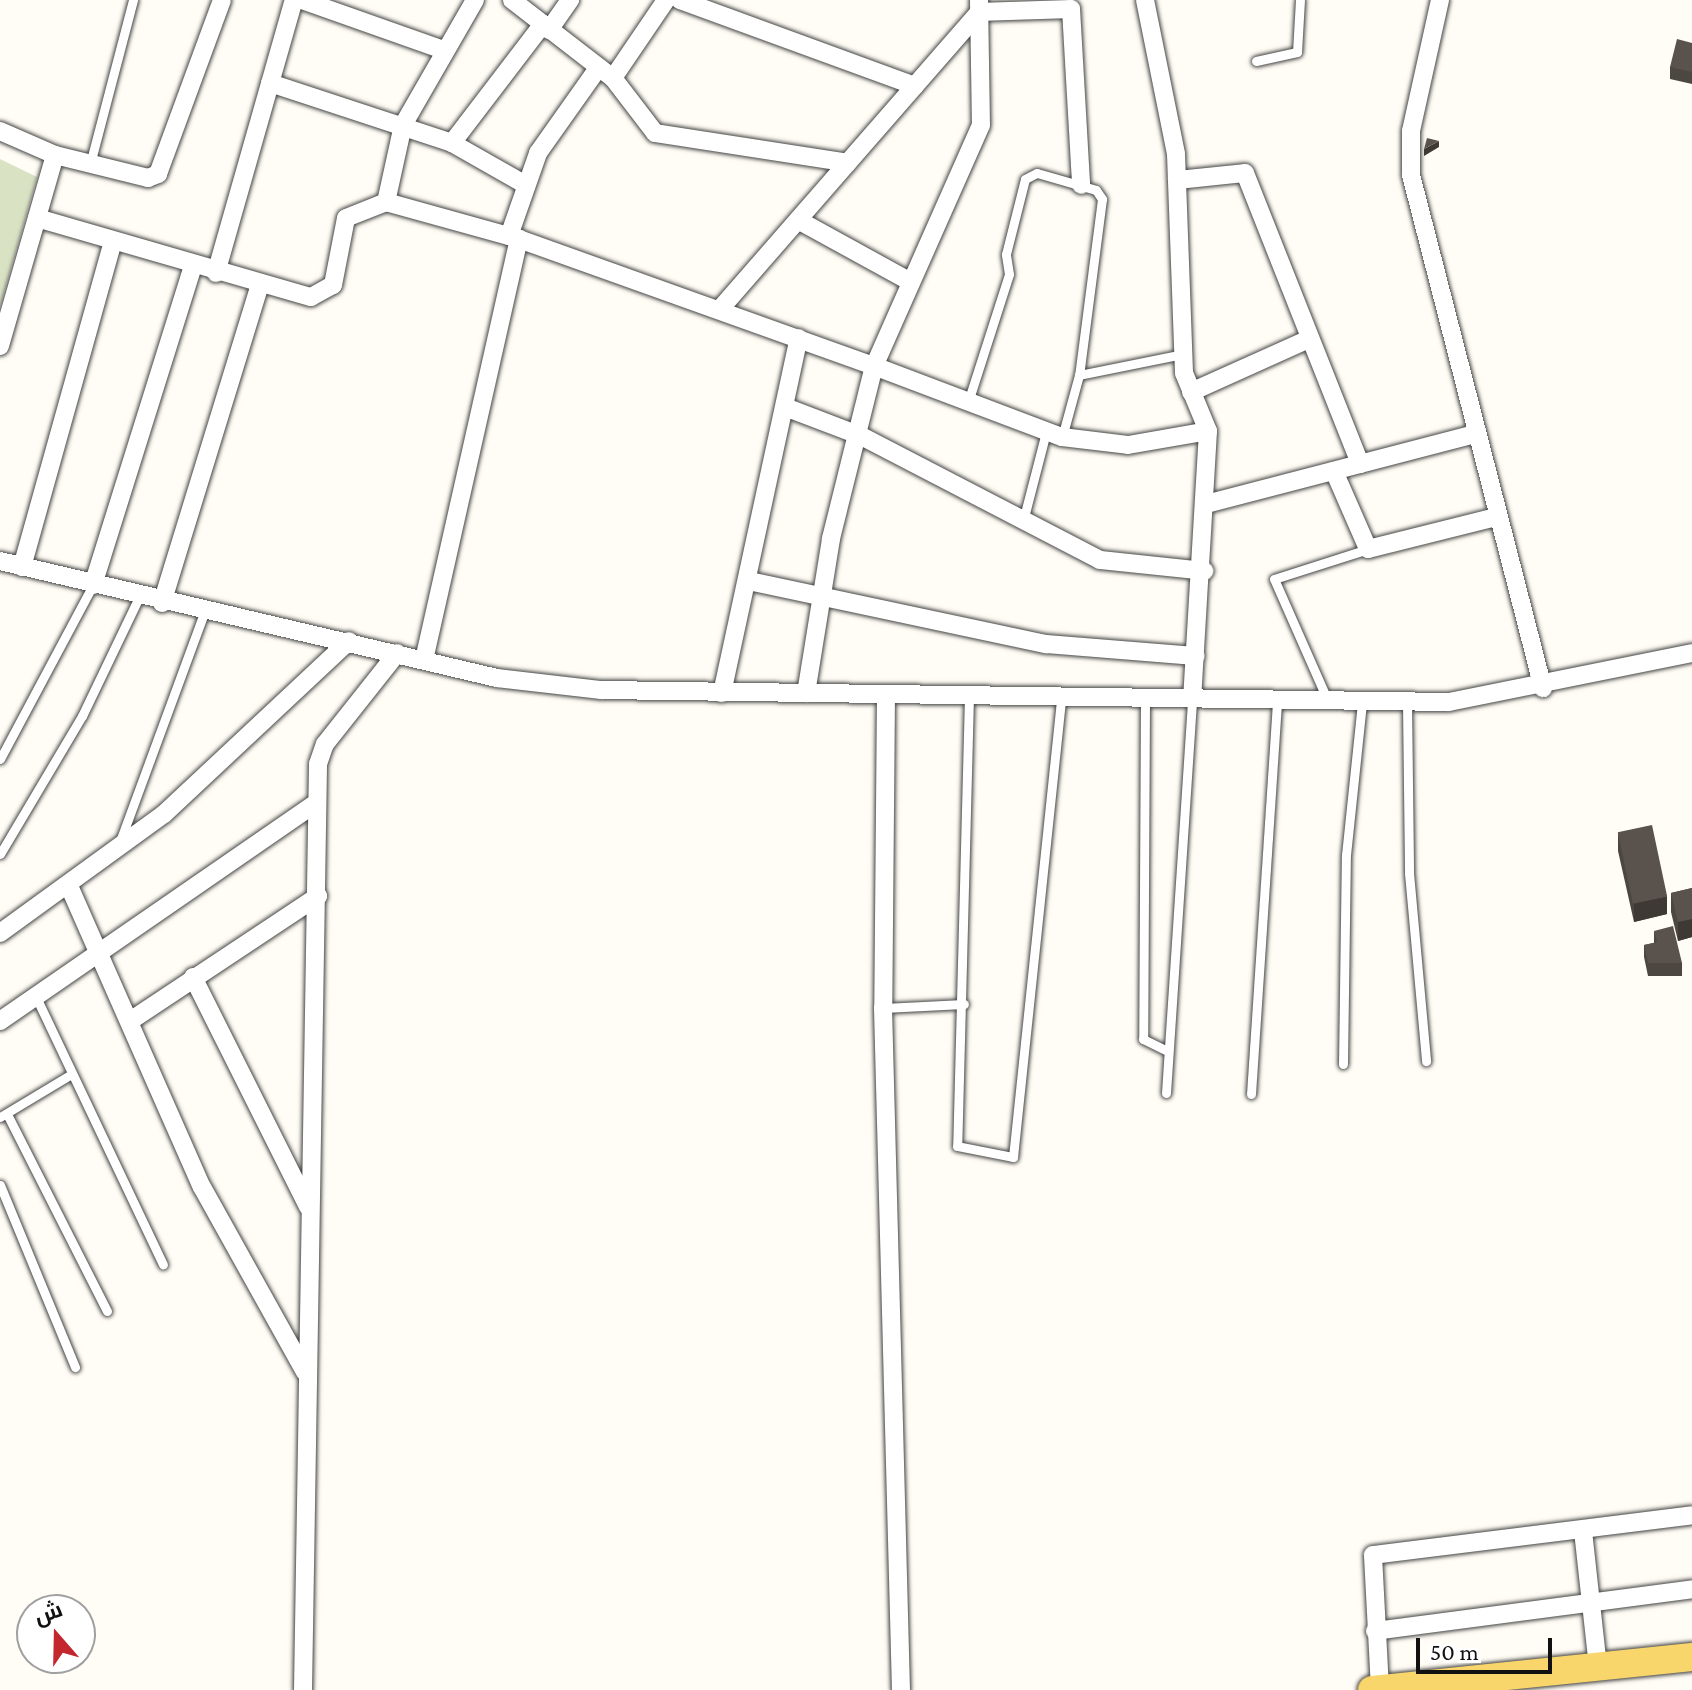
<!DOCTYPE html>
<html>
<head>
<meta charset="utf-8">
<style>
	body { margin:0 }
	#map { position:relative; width:1692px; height:1690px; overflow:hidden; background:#fffdf5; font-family:"Crimson Pro",Cairo,serif }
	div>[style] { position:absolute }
	.cemetery>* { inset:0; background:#d9e3c4 }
	.roads { filter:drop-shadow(0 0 2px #444) drop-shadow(0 0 2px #444) }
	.lane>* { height:9px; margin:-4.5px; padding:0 4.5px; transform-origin:4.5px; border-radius:4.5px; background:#fff }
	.street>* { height:18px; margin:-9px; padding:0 9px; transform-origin:9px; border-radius:9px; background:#fff }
	.primary>* { height:28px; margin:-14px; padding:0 14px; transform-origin:14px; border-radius:14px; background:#f9d66b }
	.wall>* { inset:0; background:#4d4742 }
	.shaded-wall>* { inset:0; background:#3f3936 }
	.building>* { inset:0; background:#5a524d; transform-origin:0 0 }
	span { translate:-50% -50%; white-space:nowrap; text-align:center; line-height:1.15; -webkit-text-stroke:8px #fff; paint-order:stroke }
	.north { position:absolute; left:16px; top:1594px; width:80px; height:80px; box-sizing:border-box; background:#fff; border:2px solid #a0a0a0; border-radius:50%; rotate:340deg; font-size:22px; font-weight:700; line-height:32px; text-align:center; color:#111 }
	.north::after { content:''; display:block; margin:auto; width:28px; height:36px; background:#c4262e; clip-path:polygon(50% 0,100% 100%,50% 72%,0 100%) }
	.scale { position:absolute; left:1416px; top:1638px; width:136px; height:36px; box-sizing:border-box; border:4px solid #111; border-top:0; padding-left:10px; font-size:24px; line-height:28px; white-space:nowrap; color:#111; -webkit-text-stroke:6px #fff; paint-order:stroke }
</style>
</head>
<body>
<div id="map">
	<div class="cemetery">
		<div style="clip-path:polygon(0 159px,37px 177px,0 306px)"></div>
	</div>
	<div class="roads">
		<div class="lane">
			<div style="left:1256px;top:61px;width:42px;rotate:-12.4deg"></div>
			<div style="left:1297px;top:52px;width:52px;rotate:-86.7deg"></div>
			<div style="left:90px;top:164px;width:170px;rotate:-75.3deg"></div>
			<div style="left:1079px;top:375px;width:106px;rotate:-11.4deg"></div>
			<div style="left:968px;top:402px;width:134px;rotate:-72.2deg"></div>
			<div style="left:1009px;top:274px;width:20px;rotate:-99deg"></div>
			<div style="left:1006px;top:254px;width:77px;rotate:-75.8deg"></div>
			<div style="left:1025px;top:179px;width:13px;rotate:-27deg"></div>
			<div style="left:1037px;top:173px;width:61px;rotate:16.1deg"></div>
			<div style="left:1096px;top:190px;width:11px;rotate:56deg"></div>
			<div style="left:1102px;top:199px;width:177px;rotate:97.4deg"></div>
			<div style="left:1079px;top:375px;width:64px;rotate:105.3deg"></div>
			<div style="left:1023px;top:521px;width:92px;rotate:-75.5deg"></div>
			<div style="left:969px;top:696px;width:450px;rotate:91.5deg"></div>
			<div style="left:957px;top:1146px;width:57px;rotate:11.1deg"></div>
			<div style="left:1013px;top:1157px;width:460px;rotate:-84deg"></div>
			<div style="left:1327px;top:699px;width:131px;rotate:-113.8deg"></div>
			<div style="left:1274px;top:579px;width:99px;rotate:-17.7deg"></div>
			<div style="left:1145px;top:700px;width:339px;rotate:90.3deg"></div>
			<div style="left:1143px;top:1039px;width:25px;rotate:26deg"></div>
			<div style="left:1407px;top:703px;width:170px;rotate:89.3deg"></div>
			<div style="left:1409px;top:873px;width:189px;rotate:84.8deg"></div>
			<div style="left:0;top:759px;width:197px;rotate:-61.9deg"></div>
			<div style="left:119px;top:844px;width:246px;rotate:-69.8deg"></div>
			<div style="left:0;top:854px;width:161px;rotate:-59.3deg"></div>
			<div style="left:82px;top:716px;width:132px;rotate:-64.4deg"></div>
			<div style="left:36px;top:997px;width:296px;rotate:64.6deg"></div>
			<div style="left:883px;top:1008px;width:81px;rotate:-2.8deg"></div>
			<div style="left:1343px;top:1064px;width:209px;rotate:-89.2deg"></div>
			<div style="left:1346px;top:855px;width:153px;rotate:-84deg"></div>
			<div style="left:1166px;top:1093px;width:394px;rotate:-86.2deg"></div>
			<div style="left:1251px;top:1094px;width:395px;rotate:-86.2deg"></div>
			<div style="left:7px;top:1114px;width:221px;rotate:63.1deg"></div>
			<div style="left:0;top:1117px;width:82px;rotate:-31deg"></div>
			<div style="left:0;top:1185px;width:197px;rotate:67.6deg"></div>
		</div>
		<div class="street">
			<div style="left:302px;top:0;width:150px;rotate:19.5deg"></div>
			<div style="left:475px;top:0;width:144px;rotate:119.9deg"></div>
			<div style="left:403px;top:125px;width:79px;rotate:102.4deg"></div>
			<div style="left:386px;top:202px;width:138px;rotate:15.5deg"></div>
			<div style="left:519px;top:239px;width:377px;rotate:19.7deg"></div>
			<div style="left:874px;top:366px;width:178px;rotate:104deg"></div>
			<div style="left:831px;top:539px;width:156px;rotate:99.2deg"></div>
			<div style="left:512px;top:0;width:128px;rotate:37.7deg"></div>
			<div style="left:613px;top:78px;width:69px;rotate:52.6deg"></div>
			<div style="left:655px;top:133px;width:195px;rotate:8.8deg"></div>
			<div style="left:680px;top:0;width:250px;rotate:20.1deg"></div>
			<div style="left:979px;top:0;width:125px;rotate:89.1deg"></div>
			<div style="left:981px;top:125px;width:264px;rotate:113.9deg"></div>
			<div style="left:874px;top:366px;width:201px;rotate:20.7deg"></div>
			<div style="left:1062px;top:437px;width:66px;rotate:6.9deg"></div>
			<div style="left:1128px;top:445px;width:81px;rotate:-9.9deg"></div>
			<div style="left:1145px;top:0;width:157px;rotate:78.6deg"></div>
			<div style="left:1176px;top:154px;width:219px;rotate:87.9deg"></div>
			<div style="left:1184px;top:373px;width:63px;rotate:67.5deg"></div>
			<div style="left:1208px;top:431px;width:269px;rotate:93.4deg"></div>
			<div style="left:1440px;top:0;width:134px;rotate:102.5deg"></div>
			<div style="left:1411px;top:131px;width:44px;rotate:90deg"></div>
			<div style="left:1411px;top:175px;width:530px;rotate:75.57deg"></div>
			<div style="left:549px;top:30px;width:37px;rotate:-55deg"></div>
			<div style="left:613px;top:78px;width:94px;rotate:-55.8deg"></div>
			<div style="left:270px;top:83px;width:192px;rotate:18.2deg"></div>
			<div style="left:452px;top:143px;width:150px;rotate:-52.6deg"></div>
			<div style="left:0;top:131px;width:60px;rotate:23.6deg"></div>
			<div style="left:55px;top:155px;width:199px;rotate:106.1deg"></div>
			<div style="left:452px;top:143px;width:85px;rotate:29.6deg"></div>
			<div style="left:55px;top:155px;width:96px;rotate:13.9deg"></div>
			<div style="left:148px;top:178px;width:11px;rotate:-22deg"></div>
			<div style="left:158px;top:174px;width:185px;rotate:-69.8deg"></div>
			<div style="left:1177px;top:180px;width:68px;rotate:-5.9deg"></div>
			<div style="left:1245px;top:173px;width:313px;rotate:68.4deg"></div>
			<div style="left:37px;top:218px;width:285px;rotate:16.1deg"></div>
			<div style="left:311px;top:297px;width:25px;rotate:-29deg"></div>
			<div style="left:333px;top:285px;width:68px;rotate:-79deg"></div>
			<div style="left:346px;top:218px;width:43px;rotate:-21.8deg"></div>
			<div style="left:798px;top:220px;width:129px;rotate:28.8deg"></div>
			<div style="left:509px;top:236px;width:88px;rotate:-70.7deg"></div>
			<div style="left:538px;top:153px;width:105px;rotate:-54.7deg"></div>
			<div style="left:216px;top:273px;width:284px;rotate:-74.1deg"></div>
			<div style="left:721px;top:308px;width:393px;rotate:-48.9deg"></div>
			<div style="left:979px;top:12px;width:92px;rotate:-1.9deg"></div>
			<div style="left:1071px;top:9px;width:176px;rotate:86.7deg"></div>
			<div style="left:1191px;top:392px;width:129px;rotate:-24.2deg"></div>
			<div style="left:785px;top:407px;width:81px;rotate:20.9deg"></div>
			<div style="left:861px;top:436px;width:269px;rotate:27.4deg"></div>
			<div style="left:1100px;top:560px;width:105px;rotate:6deg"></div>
			<div style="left:1334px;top:471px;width:85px;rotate:66.4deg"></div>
			<div style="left:1368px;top:549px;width:132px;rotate:-14deg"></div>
			<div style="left:1206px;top:504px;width:278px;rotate:-14.6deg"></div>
			<div style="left:0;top:561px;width:511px;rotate:13.25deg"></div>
			<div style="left:497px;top:678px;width:105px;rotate:6.6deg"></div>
			<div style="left:601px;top:690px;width:848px;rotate:0.81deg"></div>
			<div style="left:1449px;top:702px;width:248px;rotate:-11.4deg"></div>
			<div style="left:22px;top:567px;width:337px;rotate:-74.4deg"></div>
			<div style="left:749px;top:581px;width:304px;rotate:12deg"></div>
			<div style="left:1046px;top:644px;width:150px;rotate:4.6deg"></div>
			<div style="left:93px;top:585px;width:334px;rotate:-72.6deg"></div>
			<div style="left:162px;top:603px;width:333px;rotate:-72.9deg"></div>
			<div style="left:424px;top:660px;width:432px;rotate:-77.3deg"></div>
			<div style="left:722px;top:693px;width:363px;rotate:-77.8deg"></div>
			<div style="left:886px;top:694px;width:314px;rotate:90.5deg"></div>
			<div style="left:883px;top:1008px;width:682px;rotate:88.49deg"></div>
			<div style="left:69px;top:886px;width:329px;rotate:66.2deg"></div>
			<div style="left:202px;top:1187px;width:212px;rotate:60.9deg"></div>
			<div style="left:0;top:933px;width:203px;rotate:-36deg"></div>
			<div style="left:164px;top:814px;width:253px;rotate:-43.1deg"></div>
			<div style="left:193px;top:977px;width:257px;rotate:63.4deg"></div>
			<div style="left:0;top:1021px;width:385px;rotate:-34.6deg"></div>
			<div style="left:130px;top:1021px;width:226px;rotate:-33.6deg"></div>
			<div style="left:1583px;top:1531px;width:137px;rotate:83.7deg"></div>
			<div style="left:1375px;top:1631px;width:320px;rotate:-7.5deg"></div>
			<div style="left:1380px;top:1689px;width:134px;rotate:-93deg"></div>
			<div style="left:1373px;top:1555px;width:321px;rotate:-7.1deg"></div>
			<div style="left:303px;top:1690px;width:926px;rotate:-89.07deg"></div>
			<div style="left:318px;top:764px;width:21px;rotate:-71deg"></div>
			<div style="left:325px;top:744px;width:116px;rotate:-51.6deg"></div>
		</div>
		<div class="primary">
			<div style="left:1372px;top:1690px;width:322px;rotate:-5.9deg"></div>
		</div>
	</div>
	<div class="wall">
		<div style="clip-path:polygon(1692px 43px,1692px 84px,1670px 79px,1670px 67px)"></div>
		<div style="clip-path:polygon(1618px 833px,1667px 914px,1634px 922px,1618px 851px)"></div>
		<div style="clip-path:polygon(1692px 888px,1692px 937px,1678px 941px,1671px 912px,1671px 893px)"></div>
		<div style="clip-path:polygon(1654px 931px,1682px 963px,1682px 976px,1648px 976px,1644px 957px,1644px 945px,1654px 943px)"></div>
	</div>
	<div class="shaded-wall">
		<div style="clip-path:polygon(1439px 141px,1439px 147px,1424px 156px,1424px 149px)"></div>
		<div style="clip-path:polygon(1667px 896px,1667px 914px,1634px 922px,1634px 903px)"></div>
		<div style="clip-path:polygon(1692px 919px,1692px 937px,1678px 941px,1678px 922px)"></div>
	</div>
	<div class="building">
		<div style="clip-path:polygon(1677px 39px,1692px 43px,1692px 72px,1670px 67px)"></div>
		<div style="clip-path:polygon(1427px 138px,1439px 141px,1424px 149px)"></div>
		<div style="left:1652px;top:825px;width:73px;height:35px;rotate:78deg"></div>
		<div style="clip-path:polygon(1692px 888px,1692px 919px,1678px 922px,1671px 893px)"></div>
		<div style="clip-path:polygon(1673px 926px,1682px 963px,1648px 963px,1644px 945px,1657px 942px,1654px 931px)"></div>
	</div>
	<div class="north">ش</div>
	<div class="scale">50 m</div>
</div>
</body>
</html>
